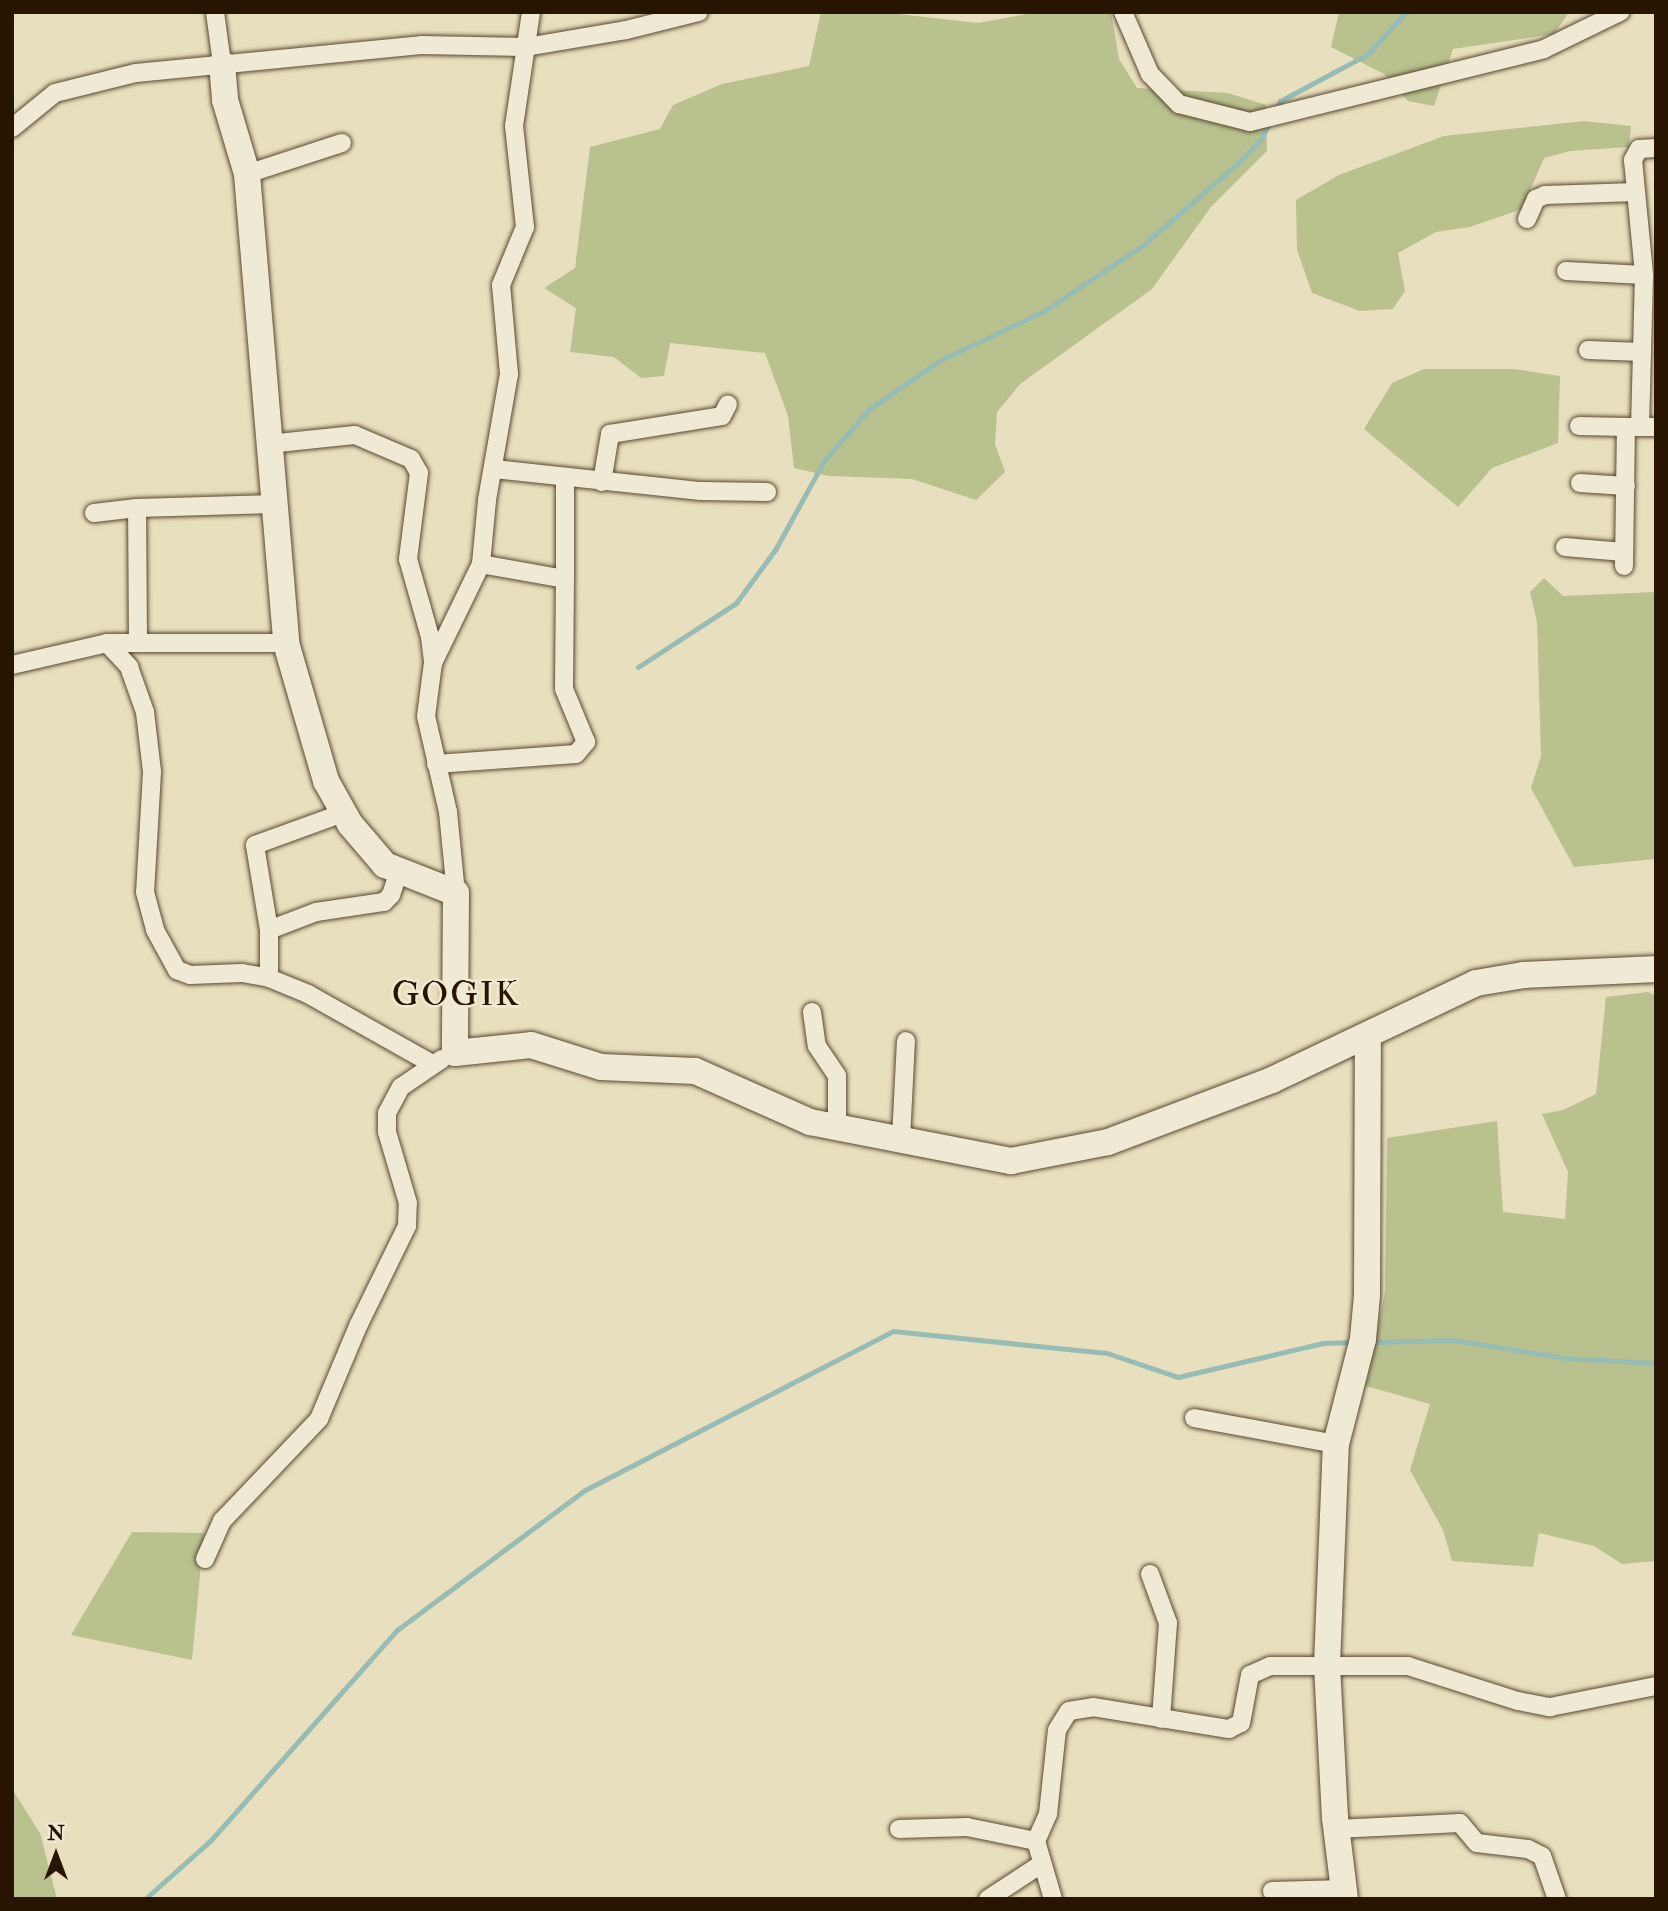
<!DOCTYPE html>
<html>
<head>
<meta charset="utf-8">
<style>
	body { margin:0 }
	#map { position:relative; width:1668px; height:1911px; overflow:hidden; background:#e8dfbe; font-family:"IM FELL Double Pica",serif }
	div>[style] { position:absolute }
	.green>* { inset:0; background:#b9c18f }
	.stream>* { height:5px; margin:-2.5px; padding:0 2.5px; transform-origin:2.5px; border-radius:2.5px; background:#97bcb4 }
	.roads { filter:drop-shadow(0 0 2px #584830) drop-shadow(0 0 2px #584830) }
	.street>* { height:18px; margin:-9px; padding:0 9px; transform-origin:9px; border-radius:9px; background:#f0ead5 }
	.secondary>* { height:26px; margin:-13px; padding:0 13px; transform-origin:13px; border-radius:13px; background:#f0ead5 }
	span { translate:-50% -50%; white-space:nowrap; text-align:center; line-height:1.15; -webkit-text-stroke:5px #f0ead5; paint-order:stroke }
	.quarter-label { font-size:33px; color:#281501; letter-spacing:2px }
	.frame { position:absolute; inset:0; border:14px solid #281501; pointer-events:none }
	.north { position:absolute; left:21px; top:1820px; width:70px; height:70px; -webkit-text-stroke:5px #f0ead5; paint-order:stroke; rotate:0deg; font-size:19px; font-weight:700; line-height:28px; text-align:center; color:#281501 }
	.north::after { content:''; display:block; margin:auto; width:24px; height:32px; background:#281501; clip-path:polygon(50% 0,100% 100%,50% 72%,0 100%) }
</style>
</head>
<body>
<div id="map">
	<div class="green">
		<div style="clip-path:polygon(821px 12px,880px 12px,978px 23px,1038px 12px,1111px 12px,1119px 59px,1137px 88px,1228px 93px,1266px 105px,1267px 151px,1211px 207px,1152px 289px,1020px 384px,997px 412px,995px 444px,1005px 472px,976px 500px,912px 479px,829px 476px,794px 468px,788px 416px,765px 353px,670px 343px,664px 376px,641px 378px,614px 357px,570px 352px,576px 308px,544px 288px,575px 268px,590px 147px,660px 129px,673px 105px,722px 84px,809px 66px)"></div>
		<div style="clip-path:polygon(1339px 12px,1569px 12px,1554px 34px,1453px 49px,1434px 106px,1408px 101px,1384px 74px,1331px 47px)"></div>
		<div style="clip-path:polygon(1584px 121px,1631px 126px,1629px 147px,1570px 151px,1544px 158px,1522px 209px,1470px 227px,1436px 232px,1398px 253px,1405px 291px,1393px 309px,1360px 311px,1312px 293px,1297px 250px,1296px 200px,1339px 175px,1444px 136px)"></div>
		<div style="clip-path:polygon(1424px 369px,1514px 369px,1560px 376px,1558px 443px,1492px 468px,1458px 507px,1364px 429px,1392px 383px)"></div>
		<div style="clip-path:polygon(1544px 578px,1563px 596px,1656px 592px,1655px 859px,1574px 867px,1531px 788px,1541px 756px,1537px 622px,1530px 592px)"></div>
		<div style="clip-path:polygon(1648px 992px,1656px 996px,1656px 1561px,1622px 1564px,1594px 1546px,1539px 1533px,1533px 1567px,1452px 1561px,1443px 1530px,1410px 1470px,1430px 1404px,1366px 1386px,1385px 1292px,1387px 1138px,1497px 1121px,1503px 1212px,1565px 1219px,1568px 1172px,1542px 1114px,1563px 1110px,1596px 1094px,1606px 997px)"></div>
		<div style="clip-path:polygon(132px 1532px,204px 1533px,192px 1660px,71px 1635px)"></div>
		<div style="clip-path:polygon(12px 1789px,40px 1833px,57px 1899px,12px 1899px)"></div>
	</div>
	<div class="stream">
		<div style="left:1275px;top:111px;width:11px;rotate:-63deg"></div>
		<div style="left:1280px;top:101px;width:100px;rotate:-28.1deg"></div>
		<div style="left:1368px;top:54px;width:57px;rotate:-47.9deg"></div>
		<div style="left:638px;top:667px;width:117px;rotate:-33.1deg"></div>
		<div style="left:736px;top:603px;width:66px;rotate:-53.7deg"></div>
		<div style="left:775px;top:550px;width:102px;rotate:-61.2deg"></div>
		<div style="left:824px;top:461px;width:67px;rotate:-49.2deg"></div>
		<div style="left:868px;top:410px;width:86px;rotate:-34.6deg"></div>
		<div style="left:939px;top:361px;width:116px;rotate:-25.5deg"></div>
		<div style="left:1044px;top:311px;width:119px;rotate:-33.7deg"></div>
		<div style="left:1143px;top:245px;width:127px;rotate:-40.8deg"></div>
		<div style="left:1239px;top:162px;width:32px;rotate:-46deg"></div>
		<div style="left:1261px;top:139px;width:18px;rotate:-63deg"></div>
		<div style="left:1372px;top:1342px;width:82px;rotate:-1.4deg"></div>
		<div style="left:1454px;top:1340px;width:112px;rotate:9.2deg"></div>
		<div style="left:1565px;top:1358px;width:91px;rotate:3.1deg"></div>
		<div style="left:145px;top:1899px;width:89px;rotate:-41.8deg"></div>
		<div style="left:211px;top:1840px;width:281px;rotate:-48.5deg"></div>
		<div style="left:397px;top:1630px;width:234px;rotate:-36.7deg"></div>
		<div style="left:585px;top:1490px;width:347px;rotate:-27.3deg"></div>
		<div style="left:893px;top:1331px;width:215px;rotate:5.9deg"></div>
		<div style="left:1107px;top:1353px;width:75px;rotate:18.7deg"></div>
		<div style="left:1178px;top:1377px;width:149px;rotate:-13.2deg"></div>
		<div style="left:1323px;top:1343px;width:32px;rotate:-2deg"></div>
	</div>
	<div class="roads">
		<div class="street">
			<div style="left:215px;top:12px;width:52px;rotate:82.3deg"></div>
			<div style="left:1123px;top:12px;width:68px;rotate:66.5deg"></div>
			<div style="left:1150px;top:74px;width:42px;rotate:46deg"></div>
			<div style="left:1179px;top:104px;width:73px;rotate:14.2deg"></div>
			<div style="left:1250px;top:122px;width:303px;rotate:-13.9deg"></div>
			<div style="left:1544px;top:49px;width:85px;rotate:-26deg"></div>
			<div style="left:12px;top:128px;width:55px;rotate:-39.1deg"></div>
			<div style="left:55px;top:93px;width:83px;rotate:-13.9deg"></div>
			<div style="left:136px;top:73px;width:286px;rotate:-5.6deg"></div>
			<div style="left:421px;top:45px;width:105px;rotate:1.1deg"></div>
			<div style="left:526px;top:47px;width:101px;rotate:-9.6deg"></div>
			<div style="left:626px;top:30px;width:75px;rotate:-13.9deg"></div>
			<div style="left:1656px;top:148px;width:17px;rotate:177deg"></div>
			<div style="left:1639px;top:149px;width:13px;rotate:119deg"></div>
			<div style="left:1633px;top:160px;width:116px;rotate:84.5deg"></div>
			<div style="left:1644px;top:275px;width:152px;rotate:91.5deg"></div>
			<div style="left:1640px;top:427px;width:16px"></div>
			<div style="left:247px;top:174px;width:100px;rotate:-18.1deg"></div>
			<div style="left:1527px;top:219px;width:22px;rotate:-66deg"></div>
			<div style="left:1536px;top:199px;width:10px;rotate:-24deg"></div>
			<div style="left:1545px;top:195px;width:91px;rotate:-1.9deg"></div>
			<div style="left:1566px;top:271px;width:78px;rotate:2.9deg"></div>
			<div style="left:1588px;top:350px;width:54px;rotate:2.1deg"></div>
			<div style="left:1579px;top:426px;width:47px;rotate:1.2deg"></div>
			<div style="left:268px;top:444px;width:87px;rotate:-5.9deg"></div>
			<div style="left:355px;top:435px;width:61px;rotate:23.2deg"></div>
			<div style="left:411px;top:459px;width:16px;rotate:60deg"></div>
			<div style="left:419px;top:473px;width:87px;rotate:97.3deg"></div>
			<div style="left:408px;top:559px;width:81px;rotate:74.2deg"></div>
			<div style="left:430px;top:637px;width:26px;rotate:83deg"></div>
			<div style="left:433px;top:663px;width:53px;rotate:97.5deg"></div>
			<div style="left:426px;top:716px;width:98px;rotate:77.1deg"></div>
			<div style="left:448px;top:812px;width:81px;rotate:84.4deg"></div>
			<div style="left:494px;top:469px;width:208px;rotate:6.1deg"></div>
			<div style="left:701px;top:491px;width:66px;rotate:0.9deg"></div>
			<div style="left:565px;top:477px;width:102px;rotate:90deg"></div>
			<div style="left:602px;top:482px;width:49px;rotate:-80.5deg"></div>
			<div style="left:610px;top:434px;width:113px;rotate:-9.1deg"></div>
			<div style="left:722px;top:416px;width:13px;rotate:-63deg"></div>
			<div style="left:1580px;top:483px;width:46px;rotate:3.7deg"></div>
			<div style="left:94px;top:513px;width:43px;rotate:-6.6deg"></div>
			<div style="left:1565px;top:547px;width:59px;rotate:4.8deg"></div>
			<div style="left:1624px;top:566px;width:139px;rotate:-89.2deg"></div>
			<div style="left:1626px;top:427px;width:14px"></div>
			<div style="left:138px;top:642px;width:134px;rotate:-90.4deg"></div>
			<div style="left:137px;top:508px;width:137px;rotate:-1.7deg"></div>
			<div style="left:107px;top:643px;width:33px;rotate:47deg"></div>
			<div style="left:129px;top:667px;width:48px;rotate:70.4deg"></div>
			<div style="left:145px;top:712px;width:60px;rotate:83.3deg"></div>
			<div style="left:152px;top:772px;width:120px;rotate:93.3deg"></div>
			<div style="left:145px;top:892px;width:39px;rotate:75deg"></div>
			<div style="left:155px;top:930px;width:46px;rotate:61.2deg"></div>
			<div style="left:177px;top:970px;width:14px;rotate:21deg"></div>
			<div style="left:190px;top:975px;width:52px;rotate:-2.2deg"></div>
			<div style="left:242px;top:973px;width:27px;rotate:10deg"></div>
			<div style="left:269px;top:978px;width:42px;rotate:22.3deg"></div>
			<div style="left:308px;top:994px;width:142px;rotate:29.4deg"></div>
			<div style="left:433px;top:663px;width:110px;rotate:-64.1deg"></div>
			<div style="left:481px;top:564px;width:64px;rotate:-84.6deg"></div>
			<div style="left:487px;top:500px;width:128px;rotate:-80.1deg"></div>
			<div style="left:509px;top:374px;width:89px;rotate:-95.1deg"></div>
			<div style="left:501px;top:285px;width:63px;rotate:-67.5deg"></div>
			<div style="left:525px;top:227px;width:102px;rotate:-96.2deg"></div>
			<div style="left:514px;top:126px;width:115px;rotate:-81.5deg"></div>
			<div style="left:12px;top:665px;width:98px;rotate:-13deg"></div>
			<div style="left:107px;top:643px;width:179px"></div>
			<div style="left:436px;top:764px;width:140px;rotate:-4.1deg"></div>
			<div style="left:576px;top:754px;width:16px;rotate:-50deg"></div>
			<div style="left:586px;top:742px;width:57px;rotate:-112.5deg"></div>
			<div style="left:564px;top:689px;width:110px;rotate:-89.5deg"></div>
			<div style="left:565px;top:579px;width:85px;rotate:-169.9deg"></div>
			<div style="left:269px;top:930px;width:86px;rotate:-99.4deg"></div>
			<div style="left:255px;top:845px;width:94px;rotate:-20deg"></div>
			<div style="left:269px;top:978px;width:48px;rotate:-90deg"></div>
			<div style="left:269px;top:930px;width:50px;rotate:-21deg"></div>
			<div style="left:316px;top:912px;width:69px;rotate:-8.4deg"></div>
			<div style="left:384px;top:902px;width:10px;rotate:-45deg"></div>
			<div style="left:391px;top:895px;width:26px;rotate:-72deg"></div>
			<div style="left:812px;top:1012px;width:34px;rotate:82deg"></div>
			<div style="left:817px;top:1046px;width:36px;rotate:56deg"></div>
			<div style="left:837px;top:1076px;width:53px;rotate:90deg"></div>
			<div style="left:901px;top:1139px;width:98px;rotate:-87.1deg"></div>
			<div style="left:1194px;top:1418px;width:144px;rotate:10.4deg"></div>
			<div style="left:205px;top:1559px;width:42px;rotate:-65.9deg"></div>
			<div style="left:222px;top:1521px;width:141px;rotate:-46.4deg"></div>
			<div style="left:319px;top:1419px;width:103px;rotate:-67.2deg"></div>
			<div style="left:359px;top:1324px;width:109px;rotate:-63.9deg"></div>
			<div style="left:407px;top:1226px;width:23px;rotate:-88deg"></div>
			<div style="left:408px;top:1203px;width:74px;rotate:-106.5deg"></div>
			<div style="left:387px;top:1132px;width:19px;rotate:-90deg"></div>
			<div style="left:387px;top:1113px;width:30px;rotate:-62deg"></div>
			<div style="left:401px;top:1087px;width:50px;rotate:-34.3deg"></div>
			<div style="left:1150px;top:1574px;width:52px;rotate:69.8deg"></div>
			<div style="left:1168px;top:1623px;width:96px;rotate:94.2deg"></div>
			<div style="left:899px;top:1829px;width:68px;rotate:-1.7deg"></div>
			<div style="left:967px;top:1827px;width:70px;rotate:11.5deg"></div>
			<div style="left:1336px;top:1829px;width:124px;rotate:-2.8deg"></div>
			<div style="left:1460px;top:1823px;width:26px;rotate:50deg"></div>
			<div style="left:1477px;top:1843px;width:51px;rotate:6.7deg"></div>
			<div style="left:1528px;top:1849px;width:16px;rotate:27deg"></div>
			<div style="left:1542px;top:1856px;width:46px;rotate:70.8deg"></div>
			<div style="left:1272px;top:1891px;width:72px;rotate:-1.6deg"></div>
			<div style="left:988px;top:1899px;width:62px;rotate:-33.2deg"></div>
			<div style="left:1053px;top:1899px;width:60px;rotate:-106.3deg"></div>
			<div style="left:1036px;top:1841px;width:30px;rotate:-66deg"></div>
			<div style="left:1048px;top:1814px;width:84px;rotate:-83.9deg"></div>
			<div style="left:1057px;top:1730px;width:22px;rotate:-58deg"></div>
			<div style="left:1069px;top:1711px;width:24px;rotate:-9deg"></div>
			<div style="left:1093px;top:1707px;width:138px;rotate:9.2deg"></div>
			<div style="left:1229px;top:1729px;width:13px;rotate:-27deg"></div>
			<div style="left:1241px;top:1723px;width:49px;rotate:-79.4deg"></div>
			<div style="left:1250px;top:1675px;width:22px;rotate:-24deg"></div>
			<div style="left:1270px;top:1666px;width:138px"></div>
			<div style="left:1408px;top:1666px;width:115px;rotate:17.7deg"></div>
			<div style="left:1518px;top:1701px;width:33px;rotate:11deg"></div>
			<div style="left:1550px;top:1707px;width:108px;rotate:-11.2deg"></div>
		</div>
		<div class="secondary">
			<div style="left:222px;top:64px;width:36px;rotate:85deg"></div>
			<div style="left:225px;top:100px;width:77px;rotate:73.4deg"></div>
			<div style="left:247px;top:174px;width:471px;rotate:85.2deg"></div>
			<div style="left:286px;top:643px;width:144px;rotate:73.8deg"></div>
			<div style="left:326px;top:781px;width:49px;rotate:60.8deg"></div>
			<div style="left:350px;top:824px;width:54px;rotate:49.5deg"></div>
			<div style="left:385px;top:865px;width:76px;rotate:21.5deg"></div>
			<div style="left:456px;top:893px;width:160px;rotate:90.4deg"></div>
			<div style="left:455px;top:1053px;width:76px;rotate:-6deg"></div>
			<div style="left:531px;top:1045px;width:73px;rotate:17.4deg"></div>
			<div style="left:601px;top:1067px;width:94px;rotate:2.4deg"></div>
			<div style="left:695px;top:1071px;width:126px;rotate:23.9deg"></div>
			<div style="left:810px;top:1122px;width:205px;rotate:11deg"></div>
			<div style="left:1011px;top:1161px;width:99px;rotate:-11.1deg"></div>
			<div style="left:1108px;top:1142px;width:175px;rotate:-20.7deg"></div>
			<div style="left:1272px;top:1080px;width:226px;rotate:-25.4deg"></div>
			<div style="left:1476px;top:983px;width:49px;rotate:-9.5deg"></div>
			<div style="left:1524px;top:975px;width:132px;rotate:-2.6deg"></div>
			<div style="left:1345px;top:1899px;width:82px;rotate:-97deg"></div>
			<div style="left:1335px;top:1818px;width:153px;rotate:-93deg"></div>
			<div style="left:1327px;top:1665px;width:221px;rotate:-87.7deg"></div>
			<div style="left:1336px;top:1444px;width:108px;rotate:-75.6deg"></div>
			<div style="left:1363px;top:1339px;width:44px;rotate:-84.8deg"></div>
			<div style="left:1367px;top:1295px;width:259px;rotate:-89.8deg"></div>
		</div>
	</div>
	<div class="quarter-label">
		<span style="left:456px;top:995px">GOGIK</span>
	</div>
	<div class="frame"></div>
	<div class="north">N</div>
</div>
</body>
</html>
